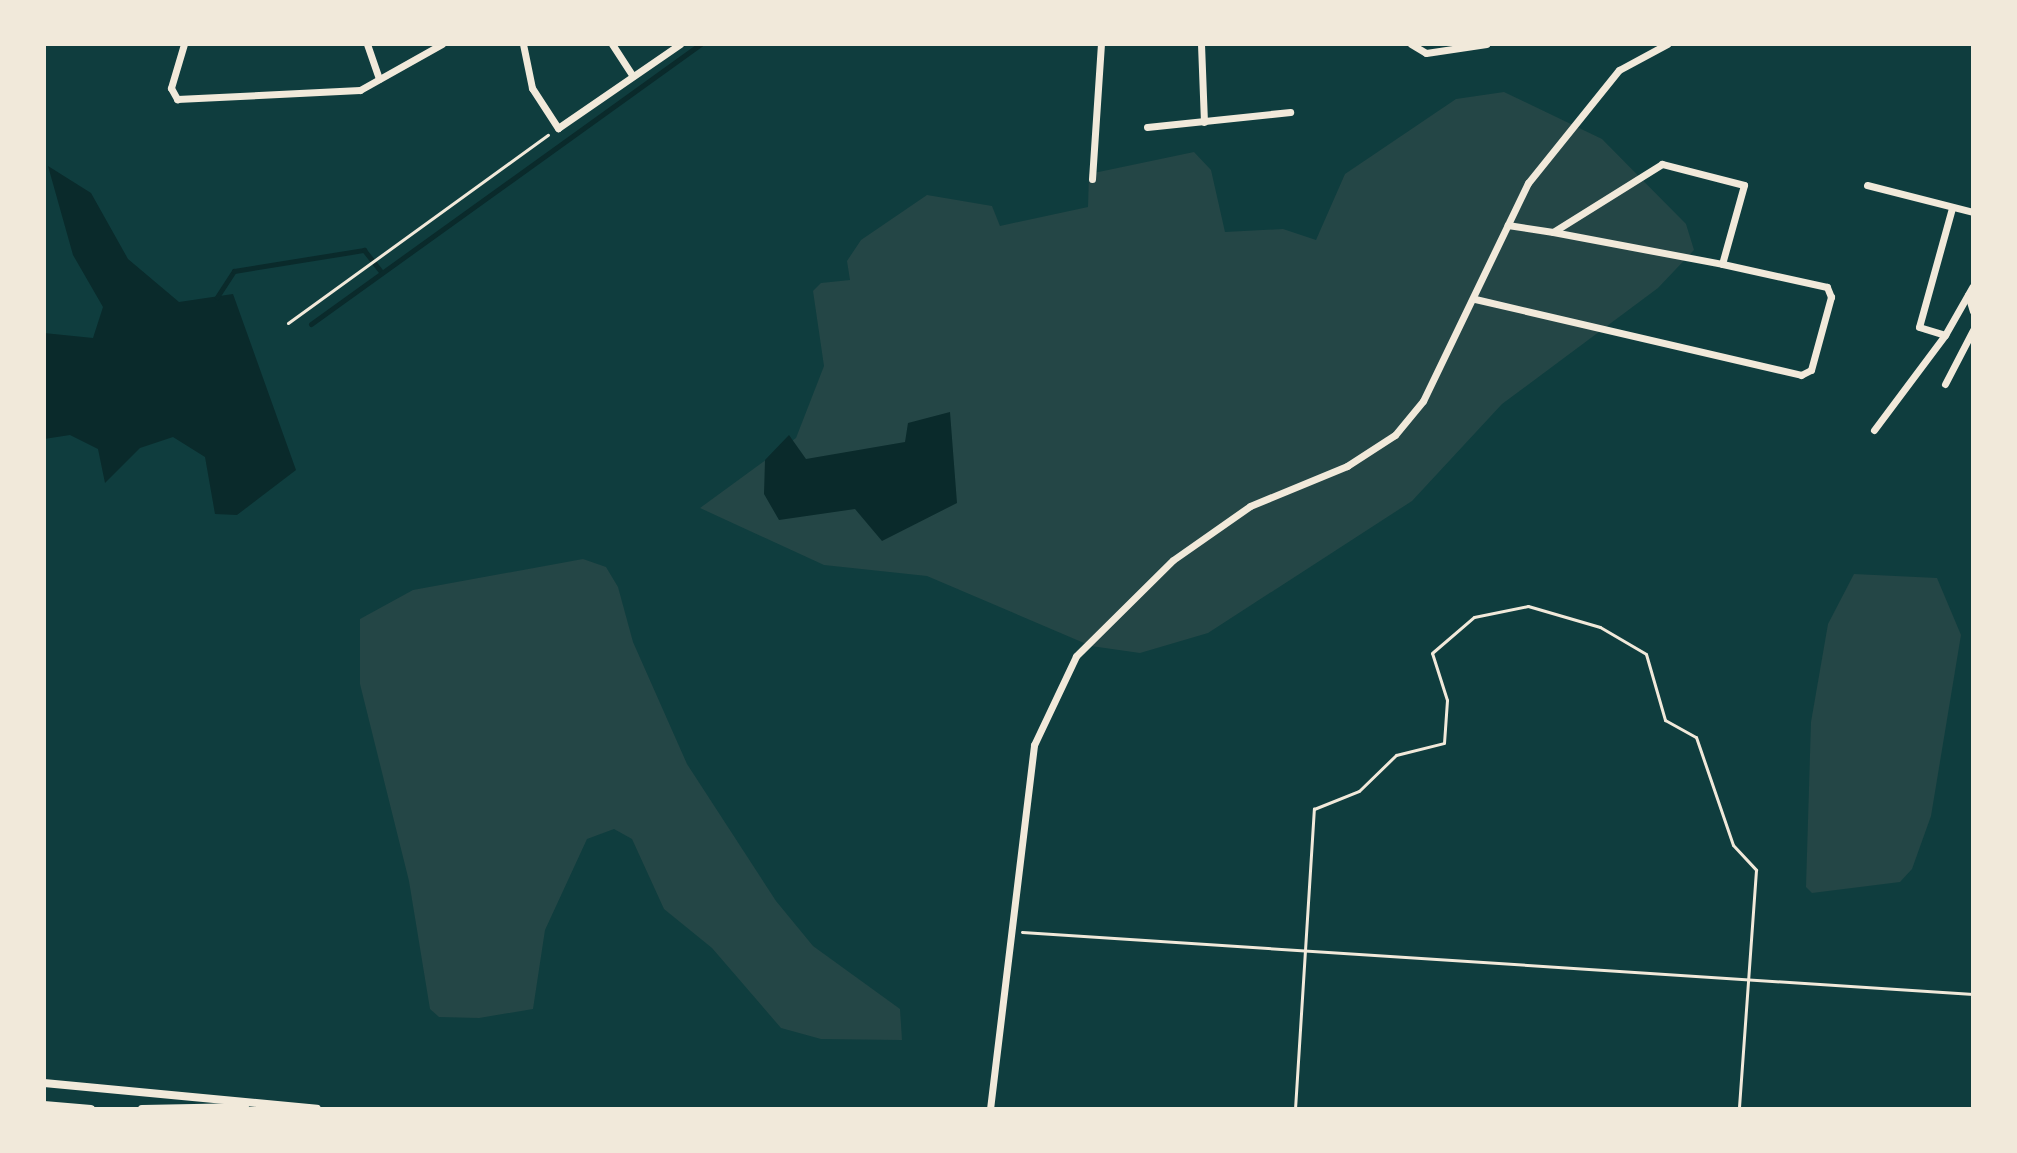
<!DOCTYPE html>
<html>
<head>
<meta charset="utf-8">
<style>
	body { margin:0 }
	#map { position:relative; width:2017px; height:1153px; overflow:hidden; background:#0f3d3e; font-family:"Varela Round",sans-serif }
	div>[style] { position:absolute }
	.green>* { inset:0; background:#244646 }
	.water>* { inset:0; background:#0a2a2b }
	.stream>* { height:5px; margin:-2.5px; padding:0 2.5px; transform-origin:2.5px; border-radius:2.5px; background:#0a2a2b }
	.path>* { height:3px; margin:-1.5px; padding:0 1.5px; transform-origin:1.5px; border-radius:1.5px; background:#f1e9da }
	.minor>* { height:7px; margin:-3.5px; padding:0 3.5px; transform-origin:3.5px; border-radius:3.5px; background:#f1e9da }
	.tertiary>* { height:8px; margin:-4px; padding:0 4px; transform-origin:4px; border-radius:4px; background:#f1e9da }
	span { translate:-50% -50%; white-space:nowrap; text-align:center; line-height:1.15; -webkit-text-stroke:8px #f1e9da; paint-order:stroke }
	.frame { position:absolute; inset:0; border:46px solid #f1e9da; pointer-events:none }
</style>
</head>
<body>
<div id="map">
	<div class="green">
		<div style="clip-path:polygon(1504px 92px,1602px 139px,1686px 224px,1694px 250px,1658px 288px,1502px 404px,1412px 501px,1208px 633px,1140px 653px,1091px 646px,927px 576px,824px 565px,700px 508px,796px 438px,824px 366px,813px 291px,821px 283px,850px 280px,847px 261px,861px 240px,927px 195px,992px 206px,1000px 226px,1088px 207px,1089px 174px,1194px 152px,1211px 170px,1225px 232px,1283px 229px,1316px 240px,1345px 174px,1456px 99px)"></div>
		<div style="clip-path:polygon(583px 559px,606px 567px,618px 587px,633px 642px,687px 764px,776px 901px,813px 946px,900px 1009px,902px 1040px,821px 1039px,781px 1028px,712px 948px,664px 909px,632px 839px,614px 829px,587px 839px,545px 930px,533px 1009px,479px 1018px,439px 1017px,430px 1009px,409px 881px,360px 684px,360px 619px,413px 590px)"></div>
		<div style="clip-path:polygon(1854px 574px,1937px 578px,1961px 635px,1931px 816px,1912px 869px,1900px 882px,1812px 893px,1806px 887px,1811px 722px,1828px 624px)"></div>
	</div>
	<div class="water">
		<div style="clip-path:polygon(48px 166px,91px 193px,128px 259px,179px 302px,233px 294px,296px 470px,237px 515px,215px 514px,205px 457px,173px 437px,140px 448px,105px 483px,98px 449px,70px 435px,44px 439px,44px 333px,93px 338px,103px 307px,73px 255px)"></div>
		<div style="clip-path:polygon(950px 412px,957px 503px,882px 541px,855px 509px,779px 520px,764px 494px,765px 460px,789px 435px,806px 459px,905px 442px,908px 423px)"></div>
	</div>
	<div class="stream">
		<div style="left:217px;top:297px;width:31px;rotate:-57deg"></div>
		<div style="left:234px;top:271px;width:132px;rotate:-9.2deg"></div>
		<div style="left:364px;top:250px;width:28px;rotate:52deg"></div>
		<div style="left:311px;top:324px;width:480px;rotate:-35.7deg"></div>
	</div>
	<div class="path">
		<div style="left:288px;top:323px;width:321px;rotate:-35.9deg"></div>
		<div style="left:1022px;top:932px;width:953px;rotate:3.73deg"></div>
		<div style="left:1295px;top:1109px;width:301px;rotate:-86.4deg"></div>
		<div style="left:1314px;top:809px;width:48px;rotate:-21.8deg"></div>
		<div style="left:1359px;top:791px;width:52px;rotate:-44.2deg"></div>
		<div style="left:1396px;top:755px;width:49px;rotate:-14deg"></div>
		<div style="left:1444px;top:743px;width:43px;rotate:-86deg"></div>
		<div style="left:1447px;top:700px;width:49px;rotate:-107.7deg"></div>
		<div style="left:1432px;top:653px;width:55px;rotate:-40.6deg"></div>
		<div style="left:1474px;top:617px;width:55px;rotate:-11.5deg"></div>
		<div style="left:1528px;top:606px;width:75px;rotate:16.3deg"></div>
		<div style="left:1600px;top:627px;width:53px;rotate:30.4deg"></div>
		<div style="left:1646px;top:654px;width:69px;rotate:73.9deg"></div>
		<div style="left:1665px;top:720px;width:35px;rotate:29deg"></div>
		<div style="left:1696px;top:737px;width:114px;rotate:71.1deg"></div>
		<div style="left:1733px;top:845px;width:34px;rotate:47deg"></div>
		<div style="left:1756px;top:870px;width:240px;rotate:94.1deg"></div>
	</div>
	<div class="minor">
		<div style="left:184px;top:44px;width:46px;rotate:106.5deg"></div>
		<div style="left:171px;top:88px;width:13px;rotate:61deg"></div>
		<div style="left:177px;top:99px;width:183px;rotate:-2.8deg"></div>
		<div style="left:360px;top:90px;width:94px;rotate:-29.3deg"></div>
		<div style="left:367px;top:44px;width:37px;rotate:71deg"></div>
		<div style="left:523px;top:44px;width:45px;rotate:78.4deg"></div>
		<div style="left:532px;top:88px;width:48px;rotate:57deg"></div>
		<div style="left:558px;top:128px;width:148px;rotate:-34.5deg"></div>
		<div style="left:612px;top:44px;width:38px;rotate:57deg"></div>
		<div style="left:1201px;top:44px;width:78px;rotate:87.8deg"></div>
		<div style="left:1411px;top:44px;width:17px;rotate:31deg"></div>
		<div style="left:1426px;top:53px;width:61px;rotate:-8.5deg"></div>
		<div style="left:1147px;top:127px;width:144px;rotate:-6deg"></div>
		<div style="left:1092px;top:179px;width:135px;rotate:-86.2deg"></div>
		<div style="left:1867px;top:185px;width:109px;rotate:14.3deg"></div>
		<div style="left:1952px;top:208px;width:123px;rotate:105.5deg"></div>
		<div style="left:1919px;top:327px;width:27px;rotate:17deg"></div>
		<div style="left:1945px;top:335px;width:56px;rotate:-60.3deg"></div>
		<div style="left:1553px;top:232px;width:172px;rotate:10.7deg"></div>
		<div style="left:1968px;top:295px;width:17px;rotate:73deg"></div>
		<div style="left:1475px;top:299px;width:335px;rotate:13.1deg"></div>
		<div style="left:1801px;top:375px;width:11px;rotate:-27deg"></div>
		<div style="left:1811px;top:370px;width:76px;rotate:-74.7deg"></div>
		<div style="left:1831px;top:297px;width:11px;rotate:-112deg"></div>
		<div style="left:1827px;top:287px;width:107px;rotate:-167.6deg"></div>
		<div style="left:1722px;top:264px;width:82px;rotate:-74.4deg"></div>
		<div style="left:1744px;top:185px;width:85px;rotate:-165.6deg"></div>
		<div style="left:1662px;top:164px;width:128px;rotate:148deg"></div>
		<div style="left:1553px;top:232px;width:46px;rotate:-171.2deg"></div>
		<div style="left:1945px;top:384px;width:61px;rotate:-62.6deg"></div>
		<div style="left:1874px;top:430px;width:119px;rotate:-53.2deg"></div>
		<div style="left:990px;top:1109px;width:367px;rotate:-83.1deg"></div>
		<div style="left:1034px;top:745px;width:98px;rotate:-64.7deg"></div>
		<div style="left:1076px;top:656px;width:136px;rotate:-44.7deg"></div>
		<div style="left:1173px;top:560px;width:94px;rotate:-35deg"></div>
		<div style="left:1250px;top:506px;width:105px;rotate:-22.4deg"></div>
		<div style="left:1347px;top:466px;width:57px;rotate:-32.9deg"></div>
		<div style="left:1395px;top:435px;width:44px;rotate:-50.5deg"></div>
		<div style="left:1423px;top:401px;width:242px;rotate:-64.3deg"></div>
		<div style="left:1528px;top:183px;width:145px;rotate:-51.2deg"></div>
		<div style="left:1619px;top:70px;width:55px;rotate:-28.4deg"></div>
	</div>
	<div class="tertiary">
		<div style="left:44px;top:1083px;width:274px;rotate:5.4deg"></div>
		<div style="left:44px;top:1105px;width:47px;rotate:4.9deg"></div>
		<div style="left:142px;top:1109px;width:103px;rotate:-1.1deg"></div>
	</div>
	<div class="frame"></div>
</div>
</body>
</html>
